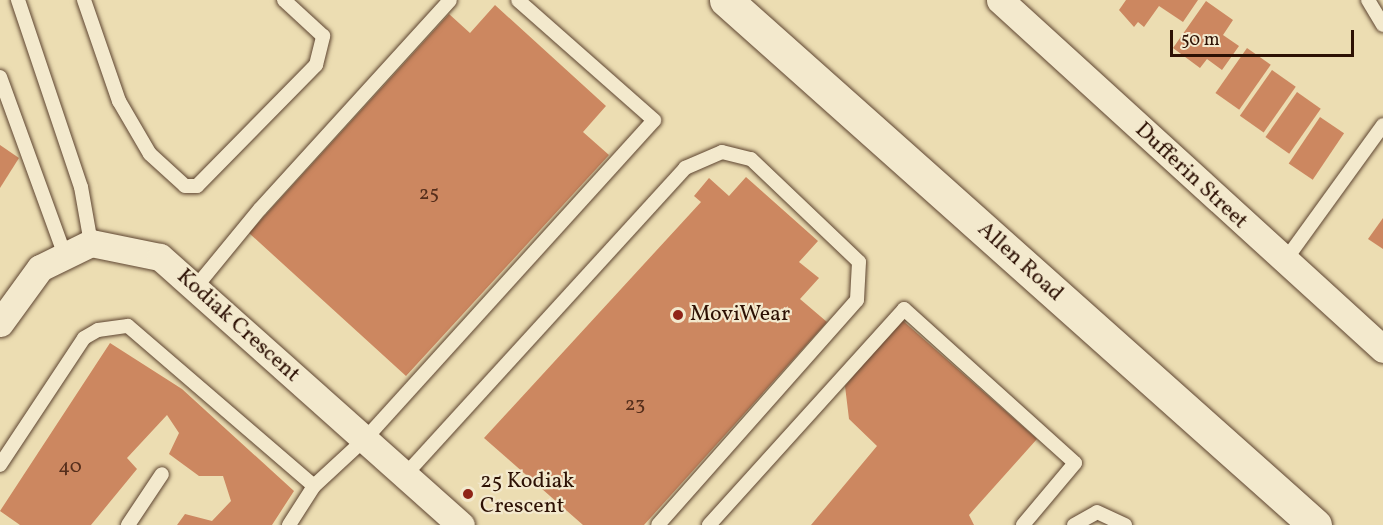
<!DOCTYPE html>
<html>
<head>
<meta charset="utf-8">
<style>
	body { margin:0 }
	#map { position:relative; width:1383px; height:525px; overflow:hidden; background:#ecddb2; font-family:Vollkorn,serif }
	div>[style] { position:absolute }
	.building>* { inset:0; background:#cc8760; transform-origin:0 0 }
	.roads { filter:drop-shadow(0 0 2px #5d4430) drop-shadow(0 0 2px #5d4430) }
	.lane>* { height:14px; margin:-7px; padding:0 7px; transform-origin:7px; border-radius:7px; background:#f3e9cd }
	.street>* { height:27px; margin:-13.5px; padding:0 13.5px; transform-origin:13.5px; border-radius:13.5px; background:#f3e9cd }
	.secondary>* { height:33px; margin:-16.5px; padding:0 16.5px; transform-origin:16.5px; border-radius:16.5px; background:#f3e9cd }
	.dots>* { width:16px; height:16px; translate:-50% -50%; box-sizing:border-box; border:3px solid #f3e9cd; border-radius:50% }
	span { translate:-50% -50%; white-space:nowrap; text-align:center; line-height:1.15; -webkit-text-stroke:4.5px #f3e9cd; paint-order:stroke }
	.number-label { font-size:20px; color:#552e1b }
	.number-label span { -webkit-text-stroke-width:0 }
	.street-label { font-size:22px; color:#2d1104 }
	.poi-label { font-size:22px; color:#2d1104 }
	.left { translate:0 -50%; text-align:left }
	.scale { position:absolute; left:1170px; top:30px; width:184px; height:27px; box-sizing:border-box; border:3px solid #2d1104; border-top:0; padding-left:8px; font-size:18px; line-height:21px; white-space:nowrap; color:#2d1104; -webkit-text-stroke:4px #f3e9cd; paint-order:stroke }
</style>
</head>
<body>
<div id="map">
	<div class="building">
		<div style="clip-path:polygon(1126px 0,1198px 0,1183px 22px,1159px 6px,1144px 27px,1138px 22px,1134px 27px,1119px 10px)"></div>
		<div style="clip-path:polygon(1206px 1px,1233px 20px,1223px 35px,1239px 46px,1222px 70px,1207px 59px,1200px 68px,1173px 48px)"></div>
		<div style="clip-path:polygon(495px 5px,606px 106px,583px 132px,609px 155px,406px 376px,249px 233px,449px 14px,470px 33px)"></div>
		<div style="left:1247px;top:48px;width:29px;height:55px;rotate:35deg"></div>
		<div style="left:1272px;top:70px;width:29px;height:56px;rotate:35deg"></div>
		<div style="left:1297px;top:92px;width:29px;height:55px;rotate:35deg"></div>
		<div style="left:1320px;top:117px;width:29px;height:56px;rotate:34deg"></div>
		<div style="clip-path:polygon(0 145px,19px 158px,0 188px)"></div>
		<div style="clip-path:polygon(746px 177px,818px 241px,799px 262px,819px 278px,800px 299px,827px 322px,644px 525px,583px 525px,484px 438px,701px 202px,694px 196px,709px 178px,729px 196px)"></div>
		<div style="clip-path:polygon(1383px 218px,1383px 249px,1368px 239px)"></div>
		<div style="clip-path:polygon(901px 319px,1037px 439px,969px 515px,974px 525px,811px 525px,877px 446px,849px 419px,845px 386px)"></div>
		<div style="clip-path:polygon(110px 343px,182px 389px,294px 491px,272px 525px,177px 525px,185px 514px,212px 521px,231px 501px,223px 476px,199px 476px,169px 454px,179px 433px,167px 415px,127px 458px,137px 469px,91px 525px,20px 525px,0 511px)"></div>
	</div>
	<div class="roads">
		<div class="lane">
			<div style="left:18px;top:0;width:197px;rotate:71.4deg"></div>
			<div style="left:81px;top:187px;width:57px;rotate:79.9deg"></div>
			<div style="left:84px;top:0;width:107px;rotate:70.9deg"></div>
			<div style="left:119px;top:101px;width:61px;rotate:59.7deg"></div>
			<div style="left:150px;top:154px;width:47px;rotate:42.4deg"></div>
			<div style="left:185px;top:186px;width:12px"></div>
			<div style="left:197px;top:186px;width:170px;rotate:-45.5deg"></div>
			<div style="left:316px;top:65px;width:30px;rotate:-76deg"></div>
			<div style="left:323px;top:36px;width:53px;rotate:-137.3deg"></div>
			<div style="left:1368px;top:0;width:29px;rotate:59deg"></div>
			<div style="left:0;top:77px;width:190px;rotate:70deg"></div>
			<div style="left:1284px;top:262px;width:169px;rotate:-54.1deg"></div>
			<div style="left:195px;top:288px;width:102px;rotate:-50.6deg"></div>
			<div style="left:260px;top:209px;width:282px;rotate:-47.7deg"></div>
			<div style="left:0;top:465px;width:152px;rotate:-56.5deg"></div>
			<div style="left:84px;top:338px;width:16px;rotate:-30deg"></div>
			<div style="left:98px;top:330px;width:30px;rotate:-8deg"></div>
			<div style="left:128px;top:326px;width:245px;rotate:40.7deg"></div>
			<div style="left:405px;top:475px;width:416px;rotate:-47.6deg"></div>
			<div style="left:685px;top:168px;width:40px;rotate:-23.4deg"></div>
			<div style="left:722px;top:152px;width:30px;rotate:14deg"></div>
			<div style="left:751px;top:159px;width:149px;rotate:43.6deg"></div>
			<div style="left:859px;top:262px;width:38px;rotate:93deg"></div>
			<div style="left:857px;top:300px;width:300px;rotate:131.5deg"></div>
			<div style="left:128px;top:525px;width:61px;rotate:-56.3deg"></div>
			<div style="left:289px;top:525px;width:46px;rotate:-57.3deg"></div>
			<div style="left:314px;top:486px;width:69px;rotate:-42.7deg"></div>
			<div style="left:365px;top:439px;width:430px;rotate:-47.8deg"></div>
			<div style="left:654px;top:120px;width:181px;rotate:-138.6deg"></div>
			<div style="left:709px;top:525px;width:291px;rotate:-47.9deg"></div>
			<div style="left:904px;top:309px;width:230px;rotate:42deg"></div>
			<div style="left:1075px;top:463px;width:81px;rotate:130deg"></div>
			<div style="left:1074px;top:525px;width:26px;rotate:-29deg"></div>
			<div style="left:1097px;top:512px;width:31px;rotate:25deg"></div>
		</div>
		<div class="street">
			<div style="left:1000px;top:0;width:518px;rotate:42.34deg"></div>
			<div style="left:0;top:323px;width:68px;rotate:-54deg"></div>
			<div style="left:40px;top:268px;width:57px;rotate:-26.1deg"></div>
			<div style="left:91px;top:243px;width:70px;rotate:11.5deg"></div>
			<div style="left:160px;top:257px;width:403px;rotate:41.7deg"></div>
		</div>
		<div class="secondary">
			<div style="left:726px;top:0;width:789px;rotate:41.71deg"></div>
		</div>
	</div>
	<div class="dots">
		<div style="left:678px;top:315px;background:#8f2418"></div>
		<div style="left:468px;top:494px;background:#8f2418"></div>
	</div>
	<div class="number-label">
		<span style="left:429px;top:194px">25</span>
		<span style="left:635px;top:405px">23</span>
		<span style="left:70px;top:467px">40</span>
	</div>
	<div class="street-label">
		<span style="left:1191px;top:176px;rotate:43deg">Dufferin Street</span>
		<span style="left:1020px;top:262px;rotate:42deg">Allen Road</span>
		<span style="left:238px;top:326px;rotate:42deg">Kodiak Crescent</span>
	</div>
	<div class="poi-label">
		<span class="left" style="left:690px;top:315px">MoviWear</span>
		<span class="left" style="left:480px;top:494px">25 Kodiak<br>Crescent</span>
	</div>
	<div class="scale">50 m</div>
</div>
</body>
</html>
